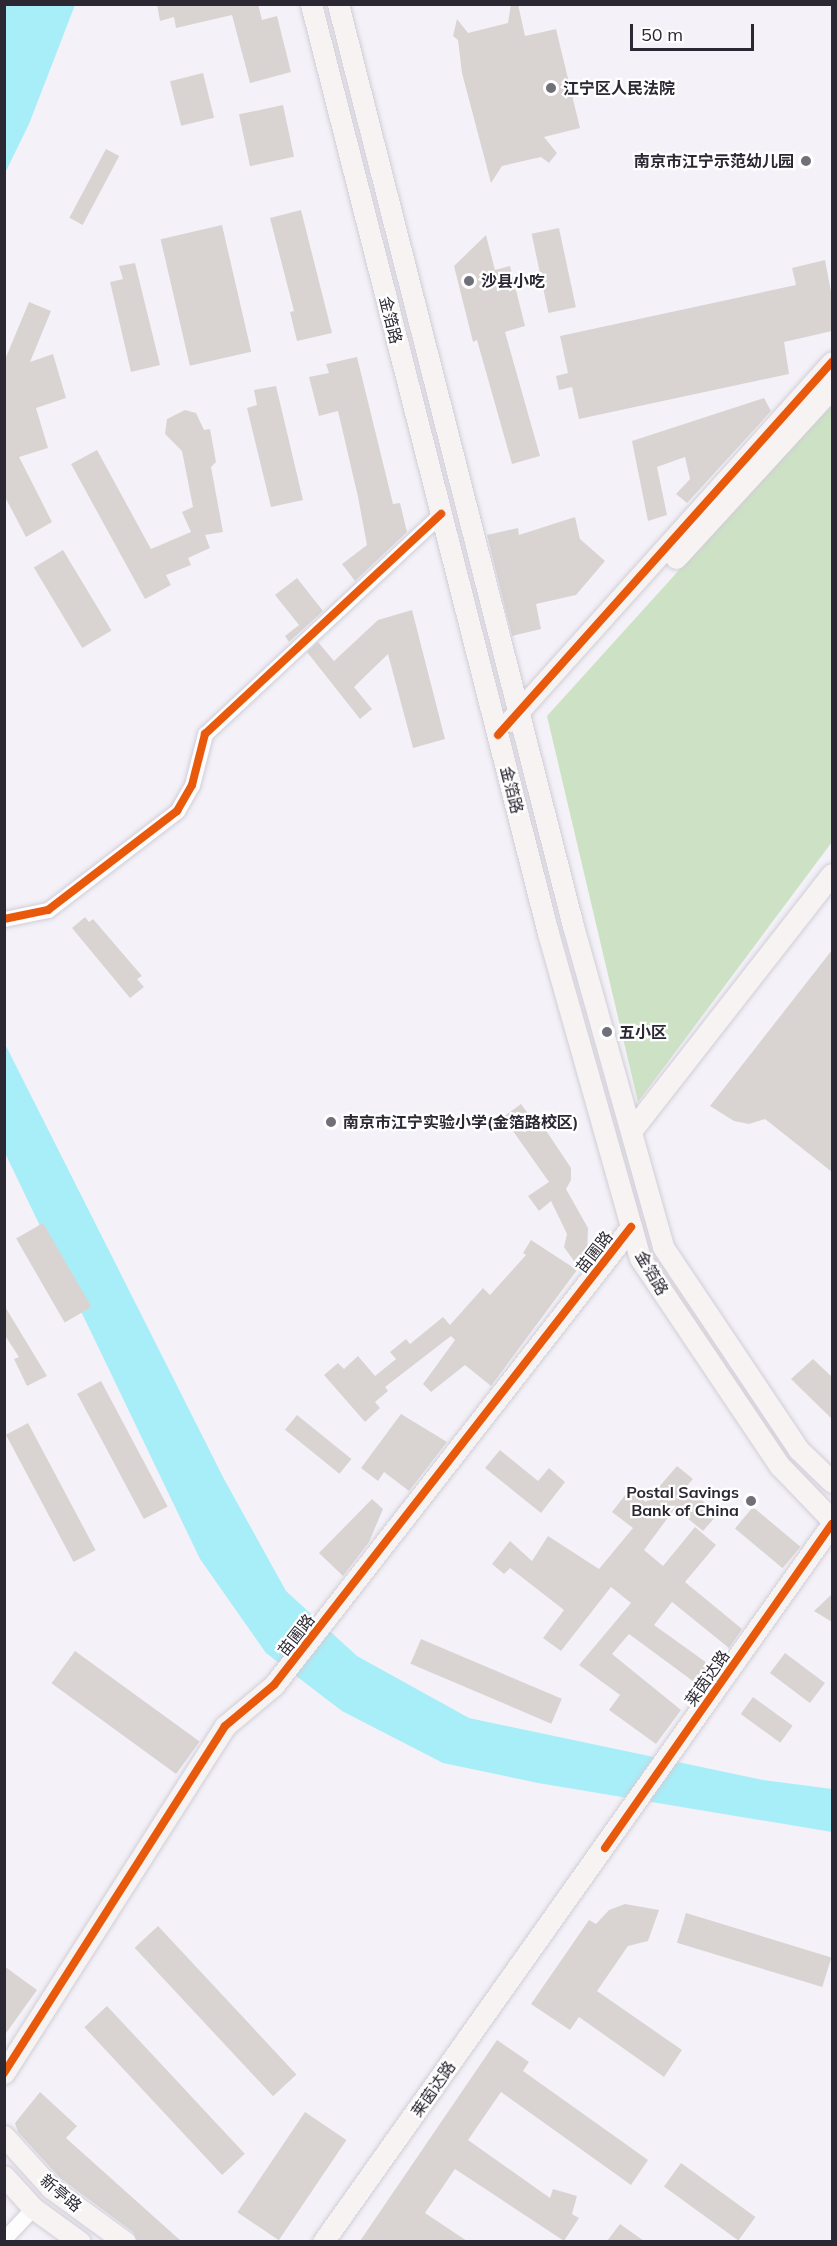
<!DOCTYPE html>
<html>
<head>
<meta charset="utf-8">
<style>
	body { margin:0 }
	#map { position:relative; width:837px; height:2246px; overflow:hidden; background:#f4f2f8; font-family:Mulish,"Noto Sans SC",sans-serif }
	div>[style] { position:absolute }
	.green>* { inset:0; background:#cde2c5 }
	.water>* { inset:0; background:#a8eef8 }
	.building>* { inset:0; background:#d9d4d2; transform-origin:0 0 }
	.roads { filter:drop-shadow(0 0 2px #d0cdd7) drop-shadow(0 0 2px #d0cdd7) }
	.street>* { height:15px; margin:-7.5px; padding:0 7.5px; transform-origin:7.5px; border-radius:7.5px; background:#fdfdfe }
	.secondary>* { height:21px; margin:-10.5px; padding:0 10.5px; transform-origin:10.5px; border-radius:10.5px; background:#f7f3f2 }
	.cycleway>* { height:8px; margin:-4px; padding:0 4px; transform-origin:4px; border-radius:4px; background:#e8590c }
	.dots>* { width:16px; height:16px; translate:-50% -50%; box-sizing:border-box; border:3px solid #fff; border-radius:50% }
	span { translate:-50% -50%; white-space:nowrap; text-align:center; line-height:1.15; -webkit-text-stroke:4.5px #fff; paint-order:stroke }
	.poi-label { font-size:16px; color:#2b2833; font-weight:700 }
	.left { translate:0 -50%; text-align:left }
	.right { translate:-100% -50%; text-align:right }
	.street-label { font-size:16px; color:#2b2833 }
	.frame { position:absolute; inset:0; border:6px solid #2b2833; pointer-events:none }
	.scale { position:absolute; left:630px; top:24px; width:124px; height:27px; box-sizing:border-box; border:3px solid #2b2833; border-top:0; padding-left:8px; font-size:18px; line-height:21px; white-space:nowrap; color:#2b2833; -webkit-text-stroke:4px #fff; paint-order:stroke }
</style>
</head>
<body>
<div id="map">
	<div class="green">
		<div style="clip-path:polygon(832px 401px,832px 842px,638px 1102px,547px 716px)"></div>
	</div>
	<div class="water">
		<div style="clip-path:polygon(5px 4px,75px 5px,29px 124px,5px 173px)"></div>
		<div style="clip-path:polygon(5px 1044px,224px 1479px,286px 1591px,357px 1656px,469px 1718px,763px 1780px,832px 1789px,832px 1832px,538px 1783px,443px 1763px,342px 1711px,266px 1653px,200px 1559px,5px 1153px)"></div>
	</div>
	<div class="building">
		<div style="clip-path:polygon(157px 4px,258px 4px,262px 20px,277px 16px,291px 72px,250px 83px,232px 15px,176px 28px,174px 17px,160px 21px)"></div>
		<div style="clip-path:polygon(511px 4px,518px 4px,525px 36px,556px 29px,580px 128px,544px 137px,557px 153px,549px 163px,541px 157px,502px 166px,491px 183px,462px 73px,458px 40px,453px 36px,457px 19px,468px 33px,508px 23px)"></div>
		<div style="left:203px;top:73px;width:46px;height:34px;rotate:76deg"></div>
		<div style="left:283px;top:105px;width:53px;height:45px;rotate:78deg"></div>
		<div style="left:106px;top:149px;width:15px;height:78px;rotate:28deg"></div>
		<div style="clip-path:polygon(301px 210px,332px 333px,297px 341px,290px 312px,294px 311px,270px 218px)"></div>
		<div style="left:222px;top:225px;width:130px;height:63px;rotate:77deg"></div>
		<div style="left:559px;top:228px;width:81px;height:28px;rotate:78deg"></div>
		<div style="clip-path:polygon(486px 235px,495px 270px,510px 266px,525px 326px,505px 332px,540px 456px,512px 464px,477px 340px,473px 342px,454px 266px)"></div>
		<div style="clip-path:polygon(825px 260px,832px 297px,832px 331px,784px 342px,789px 374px,579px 419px,572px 387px,559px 390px,556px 376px,568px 373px,560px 336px,796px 285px,792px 268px)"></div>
		<div style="clip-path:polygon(135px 263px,160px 365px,131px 372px,110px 282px,123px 279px,119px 266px)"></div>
		<div style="clip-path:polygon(29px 302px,51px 311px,30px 362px,53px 354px,66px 398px,36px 408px,48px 448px,19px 457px,52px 522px,26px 537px,4px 495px,4px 362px)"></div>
		<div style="clip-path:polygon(357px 357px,393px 504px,400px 503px,407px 532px,355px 581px,342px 564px,367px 545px,358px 497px,338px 411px,319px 416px,309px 377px,329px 373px,326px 364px)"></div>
		<div style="clip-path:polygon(276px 386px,303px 500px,271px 507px,247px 408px,257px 405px,254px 390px)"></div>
		<div style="clip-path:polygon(764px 398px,771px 411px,687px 503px,676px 494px,690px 479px,685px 457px,657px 467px,667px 515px,648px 521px,632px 441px)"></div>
		<div style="clip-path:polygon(185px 410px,196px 413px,204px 430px,210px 429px,216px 462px,211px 467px,223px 532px,205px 535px,210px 548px,188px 558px,191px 565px,166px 575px,171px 585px,145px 599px,71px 464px,97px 450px,151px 549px,191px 532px,182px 512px,193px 507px,182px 451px,165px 434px,167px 419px)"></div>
		<div style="clip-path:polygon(575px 517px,580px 539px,605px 561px,576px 595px,536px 604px,541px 629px,512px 636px,487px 535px,518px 528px,519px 535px)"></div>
		<div style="left:63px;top:550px;width:94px;height:34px;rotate:59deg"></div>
		<div style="clip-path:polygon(297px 578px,323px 611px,289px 642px,285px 636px,299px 625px,275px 595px)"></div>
		<div style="clip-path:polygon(412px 610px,445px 739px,413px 748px,388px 654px,354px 687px,372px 709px,360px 719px,307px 652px,318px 642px,334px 661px,378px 620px)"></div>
		<div style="clip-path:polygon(85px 917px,89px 922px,93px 919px,142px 976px,137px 979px,144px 987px,130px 998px,72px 928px)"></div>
		<div style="clip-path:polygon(832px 950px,832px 1172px,765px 1119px,749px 1124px,734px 1121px,710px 1106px)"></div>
		<div style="clip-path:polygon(521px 1104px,539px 1129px,543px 1126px,571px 1168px,571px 1180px,566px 1189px,588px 1228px,587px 1256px,579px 1268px,564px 1247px,567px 1234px,551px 1201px,539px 1211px,528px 1196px,549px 1182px,503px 1117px)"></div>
		<div style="left:43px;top:1223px;width:97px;height:31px;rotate:60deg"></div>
		<div style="clip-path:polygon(531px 1240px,577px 1270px,491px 1386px,465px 1365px,431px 1392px,423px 1384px,455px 1340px,451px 1336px,385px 1387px,388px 1391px,375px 1402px,380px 1408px,365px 1422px,324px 1375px,338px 1363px,344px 1369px,358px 1356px,375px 1376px,396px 1359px,390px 1352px,406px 1339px,410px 1344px,443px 1317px,450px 1325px,483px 1288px,490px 1295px,526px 1255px,523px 1253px)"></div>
		<div style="clip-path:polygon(4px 1305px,47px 1376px,27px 1386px,14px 1359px,19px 1357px,4px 1334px)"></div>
		<div style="clip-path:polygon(813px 1359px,832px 1377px,832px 1419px,791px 1379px)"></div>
		<div style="left:101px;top:1381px;width:142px;height:27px;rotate:62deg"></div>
		<div style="clip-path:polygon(401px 1414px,447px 1442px,409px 1491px,384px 1472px,378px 1481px,361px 1468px)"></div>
		<div style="left:297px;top:1415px;width:70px;height:19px;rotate:39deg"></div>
		<div style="left:28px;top:1423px;width:144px;height:25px;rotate:62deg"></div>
		<div style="clip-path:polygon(500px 1450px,538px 1481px,549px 1468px,565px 1482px,541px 1513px,485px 1468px)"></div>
		<div style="clip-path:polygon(677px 1466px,693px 1479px,686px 1487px,718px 1514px,703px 1531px,675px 1508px,644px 1550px,663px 1566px,695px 1527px,716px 1545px,685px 1582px,742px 1629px,729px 1648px,672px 1602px,654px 1625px,714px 1668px,701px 1687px,629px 1634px,612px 1654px,681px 1710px,656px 1744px,609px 1710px,620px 1695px,579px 1665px,631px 1603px,611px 1587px,561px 1651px,543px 1638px,564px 1610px,510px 1568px,504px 1574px,492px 1564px,510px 1541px,532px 1561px,548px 1536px,599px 1569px,633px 1528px,612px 1512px,629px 1490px,646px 1502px)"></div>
		<div style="clip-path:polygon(372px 1499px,383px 1509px,369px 1542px,343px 1576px,319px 1553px)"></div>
		<div style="left:753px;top:1507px;width:62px;height:28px;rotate:40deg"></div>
		<div style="clip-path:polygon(832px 1594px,832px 1622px,814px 1611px)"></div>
		<div style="left:421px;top:1639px;width:153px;height:27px;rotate:23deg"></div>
		<div style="left:75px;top:1651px;width:154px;height:40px;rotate:36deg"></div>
		<div style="left:785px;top:1653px;width:50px;height:25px;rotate:37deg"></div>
		<div style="left:753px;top:1697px;width:49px;height:21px;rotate:36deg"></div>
		<div style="clip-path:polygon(625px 1904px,659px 1910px,648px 1941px,628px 1946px,597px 1991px,682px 2050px,664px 2077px,579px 2017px,570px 2030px,531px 2004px,589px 1920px,596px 1924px,609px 1910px)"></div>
		<div style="left:686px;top:1913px;width:152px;height:31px;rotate:17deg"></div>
		<div style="left:158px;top:1926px;width:203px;height:32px;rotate:47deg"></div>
		<div style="clip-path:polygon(4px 1966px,37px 1990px,4px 2036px)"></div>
		<div style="left:107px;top:2006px;width:202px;height:31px;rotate:47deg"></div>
		<div style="clip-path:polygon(497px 2040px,529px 2062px,523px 2071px,648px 2160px,631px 2185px,501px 2092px,468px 2140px,550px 2198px,553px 2189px,577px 2196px,572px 2214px,579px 2218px,564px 2241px,455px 2169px,425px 2213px,467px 2241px,360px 2241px)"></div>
		<div style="clip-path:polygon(40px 2092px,77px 2126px,66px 2138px,181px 2241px,137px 2241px,133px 2232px,60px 2178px,18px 2132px,15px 2123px)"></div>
		<div style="left:305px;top:2112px;width:50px;height:121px;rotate:34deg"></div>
		<div style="left:681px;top:2163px;width:92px;height:29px;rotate:36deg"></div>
		<div style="clip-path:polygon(620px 2224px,644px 2241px,607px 2241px)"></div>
	</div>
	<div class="roads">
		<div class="street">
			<div style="left:4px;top:919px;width:45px;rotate:-11.6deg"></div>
			<div style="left:48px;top:910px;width:163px;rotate:-37.5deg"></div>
			<div style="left:177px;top:811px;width:30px;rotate:-60deg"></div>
			<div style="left:192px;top:785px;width:53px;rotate:-75.7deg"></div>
			<div style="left:205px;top:734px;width:323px;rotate:-43deg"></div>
			<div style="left:4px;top:2239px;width:42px;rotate:-46.9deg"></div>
		</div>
		<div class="secondary">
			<div style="left:311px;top:4px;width:959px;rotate:75.69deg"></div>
			<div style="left:548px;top:933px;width:338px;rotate:74.2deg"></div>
			<div style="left:640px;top:1258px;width:251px;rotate:56.1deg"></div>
			<div style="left:780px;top:1466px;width:75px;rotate:46.1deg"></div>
			<div style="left:338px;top:4px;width:951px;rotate:75.7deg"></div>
			<div style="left:573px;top:926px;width:333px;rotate:74.3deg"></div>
			<div style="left:663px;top:1247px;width:244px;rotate:56.2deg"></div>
			<div style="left:799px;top:1450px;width:46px;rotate:44.1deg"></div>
			<div style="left:676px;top:558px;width:231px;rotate:-47.5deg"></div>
			<div style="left:510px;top:721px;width:482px;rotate:-48.1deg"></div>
			<div style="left:631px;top:1131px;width:326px;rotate:-52deg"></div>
			<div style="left:4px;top:2073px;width:411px;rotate:-57.5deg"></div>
			<div style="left:225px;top:1726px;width:64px;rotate:-39.9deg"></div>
			<div style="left:274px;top:1685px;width:581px;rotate:-52.06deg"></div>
			<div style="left:4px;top:2136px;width:70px;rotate:47.9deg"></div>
			<div style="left:51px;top:2188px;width:92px;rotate:36.1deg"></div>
			<div style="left:4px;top:2176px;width:43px;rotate:47.8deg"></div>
			<div style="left:33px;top:2208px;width:58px;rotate:35.9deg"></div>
			<div style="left:323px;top:2242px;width:880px;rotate:-54.67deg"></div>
		</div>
	</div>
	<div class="cycleway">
		<div style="left:498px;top:735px;width:501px;rotate:-48.16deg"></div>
		<div style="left:4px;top:919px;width:45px;rotate:-11.6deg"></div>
		<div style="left:48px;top:910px;width:163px;rotate:-37.5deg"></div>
		<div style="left:177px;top:811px;width:30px;rotate:-60deg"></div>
		<div style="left:192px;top:785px;width:53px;rotate:-75.7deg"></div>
		<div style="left:205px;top:734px;width:323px;rotate:-43deg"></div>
		<div style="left:605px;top:1848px;width:396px;rotate:-55deg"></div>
		<div style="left:4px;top:2073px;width:411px;rotate:-57.5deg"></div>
		<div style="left:225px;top:1726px;width:64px;rotate:-39.9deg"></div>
		<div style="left:274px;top:1685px;width:581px;rotate:-52.06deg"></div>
	</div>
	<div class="dots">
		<div style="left:551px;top:88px;background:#716f78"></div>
		<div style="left:806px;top:161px;background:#716f78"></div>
		<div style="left:469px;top:281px;background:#716f78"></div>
		<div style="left:607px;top:1032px;background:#716f78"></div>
		<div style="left:331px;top:1122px;background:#716f78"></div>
		<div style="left:751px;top:1501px;background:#716f78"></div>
	</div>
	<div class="poi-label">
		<span class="left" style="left:563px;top:88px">江宁区人民法院</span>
		<span class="right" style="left:794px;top:161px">南京市江宁示范幼儿园</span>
		<span class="left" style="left:481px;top:281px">沙县小吃</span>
		<span class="left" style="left:619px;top:1032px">五小区</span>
		<span class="left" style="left:343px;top:1122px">南京市江宁实验小学(金箔路校区)</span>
		<span class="right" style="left:739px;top:1501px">Postal Savings<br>Bank of China</span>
	</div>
	<div class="street-label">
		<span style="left:391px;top:320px;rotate:76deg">金箔路</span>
		<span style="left:512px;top:790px;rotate:76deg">金箔路</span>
		<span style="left:594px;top:1252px;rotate:-52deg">苗圃路</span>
		<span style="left:652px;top:1273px;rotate:60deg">金箔路</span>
		<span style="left:296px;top:1635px;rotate:-52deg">苗圃路</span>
		<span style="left:707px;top:1678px;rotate:-55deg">莱茵达路</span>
		<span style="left:433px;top:2089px;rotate:-55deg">莱茵达路</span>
		<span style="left:61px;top:2193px;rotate:40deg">新亭路</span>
	</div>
	<div class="frame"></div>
	<div class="scale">50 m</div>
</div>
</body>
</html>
